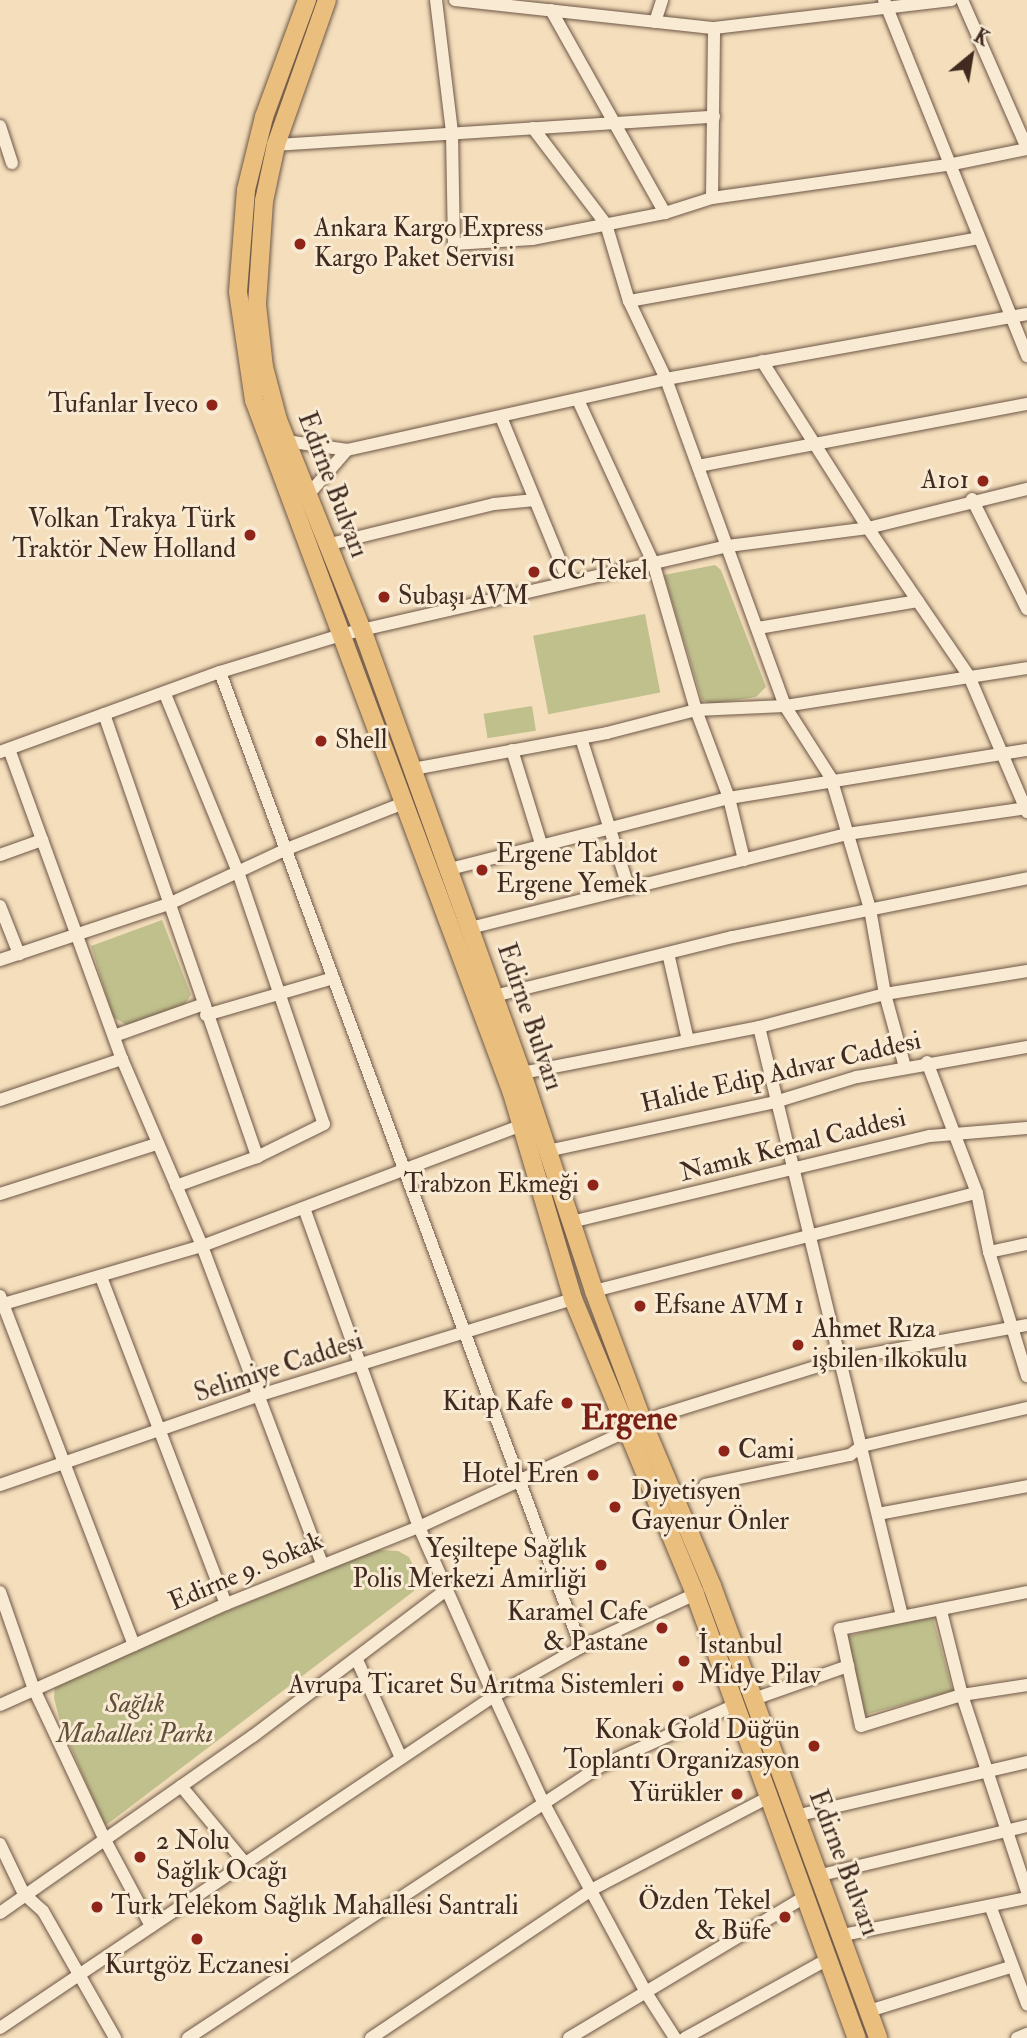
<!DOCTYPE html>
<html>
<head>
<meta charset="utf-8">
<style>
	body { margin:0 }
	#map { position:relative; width:1027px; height:2038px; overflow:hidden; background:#f4debb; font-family:"IM FELL Double Pica",serif }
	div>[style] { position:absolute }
	.green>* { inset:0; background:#c0c08d; transform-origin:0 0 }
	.roads { filter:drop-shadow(0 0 2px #6e5747) drop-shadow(0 0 2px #6e5747) }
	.minor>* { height:12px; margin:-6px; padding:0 6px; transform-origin:6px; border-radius:6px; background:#f8ead3 }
	.highway>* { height:18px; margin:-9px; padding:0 9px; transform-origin:9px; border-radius:9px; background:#eabf7e }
	.dots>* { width:19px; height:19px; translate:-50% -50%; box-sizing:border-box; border:4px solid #f8ead3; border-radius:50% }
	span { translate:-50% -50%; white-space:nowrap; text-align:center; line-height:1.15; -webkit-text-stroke:6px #f8ead3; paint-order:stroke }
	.poi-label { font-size:26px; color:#412a20 }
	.left { translate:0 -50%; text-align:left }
	.right { translate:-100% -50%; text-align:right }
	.street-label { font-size:26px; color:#412a20 }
	.park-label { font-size:26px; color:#61503b; font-style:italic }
	.district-label { font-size:33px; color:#7a1f14; font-weight:700 }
	.north { position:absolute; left:936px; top:21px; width:70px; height:70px; -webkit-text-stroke:5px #f8ead3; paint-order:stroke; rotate:30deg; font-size:19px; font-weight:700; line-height:28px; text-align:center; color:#412a20 }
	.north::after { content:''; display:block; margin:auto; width:24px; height:32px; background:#412a20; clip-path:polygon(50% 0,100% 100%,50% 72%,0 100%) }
</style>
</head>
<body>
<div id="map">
	<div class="green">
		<div style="clip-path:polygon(715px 565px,721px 570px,766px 687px,756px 697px,712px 704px,702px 700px,664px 575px)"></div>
		<div style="left:645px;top:614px;width:80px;height:114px;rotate:79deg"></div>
		<div style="left:532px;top:706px;width:25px;height:49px;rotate:81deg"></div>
		<div style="clip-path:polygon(162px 920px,191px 995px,184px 1005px,127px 1025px,113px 1017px,91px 946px)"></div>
		<div style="clip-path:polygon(377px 1550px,398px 1551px,409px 1557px,418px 1576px,414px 1591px,105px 1826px,61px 1725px,54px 1698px,55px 1681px)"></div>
		<div style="left:932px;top:1614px;width:80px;height:93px;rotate:75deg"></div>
	</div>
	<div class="roads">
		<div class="minor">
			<div style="left:436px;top:0;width:134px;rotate:83.1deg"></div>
			<div style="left:452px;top:133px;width:111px;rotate:89deg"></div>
			<div style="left:454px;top:244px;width:78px;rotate:-3.7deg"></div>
			<div style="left:532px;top:239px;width:136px;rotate:-11.1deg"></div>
			<div style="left:665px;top:213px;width:49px;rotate:-17.7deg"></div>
			<div style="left:712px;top:198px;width:238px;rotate:-8deg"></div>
			<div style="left:948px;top:165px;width:81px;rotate:-11.4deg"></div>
			<div style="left:455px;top:0;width:261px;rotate:6.2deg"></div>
			<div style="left:714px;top:28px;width:239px;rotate:-6.7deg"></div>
			<div style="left:884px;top:0;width:384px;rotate:68.1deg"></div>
			<div style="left:962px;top:0;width:162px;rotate:66.3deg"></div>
			<div style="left:551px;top:10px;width:233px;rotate:60.7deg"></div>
			<div style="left:655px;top:22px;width:23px;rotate:-72deg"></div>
			<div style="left:0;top:126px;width:39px;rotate:72deg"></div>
			<div style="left:533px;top:128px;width:121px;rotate:52.8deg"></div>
			<div style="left:606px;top:224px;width:80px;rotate:73.4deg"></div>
			<div style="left:629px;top:301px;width:86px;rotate:64.6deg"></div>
			<div style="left:666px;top:379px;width:348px;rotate:70deg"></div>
			<div style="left:785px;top:706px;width:85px;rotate:57.4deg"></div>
			<div style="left:831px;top:778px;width:137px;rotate:73.4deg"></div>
			<div style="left:870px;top:909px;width:86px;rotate:80deg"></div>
			<div style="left:885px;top:994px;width:76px;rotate:74.7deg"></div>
			<div style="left:276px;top:145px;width:439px;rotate:-3.7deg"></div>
			<div style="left:712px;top:198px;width:170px;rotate:-89.3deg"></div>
			<div style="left:629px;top:301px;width:355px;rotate:-10.2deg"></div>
			<div style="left:762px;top:361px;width:198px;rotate:57.6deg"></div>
			<div style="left:868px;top:528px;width:179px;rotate:55.7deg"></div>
			<div style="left:969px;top:676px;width:148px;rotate:66.9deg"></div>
			<div style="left:578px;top:400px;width:179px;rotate:65.2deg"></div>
			<div style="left:653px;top:562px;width:154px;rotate:73.8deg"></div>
			<div style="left:696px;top:710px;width:94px;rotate:69.4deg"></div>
			<div style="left:729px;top:798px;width:64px;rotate:76.4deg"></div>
			<div style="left:501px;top:417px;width:176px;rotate:67.7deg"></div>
			<div style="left:286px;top:441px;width:62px;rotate:8.4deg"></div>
			<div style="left:347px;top:450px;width:327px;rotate:-12.5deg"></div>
			<div style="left:666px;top:379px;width:367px;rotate:-10.2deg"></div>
			<div style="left:698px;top:466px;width:335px;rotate:-10.7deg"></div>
			<div style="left:308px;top:495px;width:60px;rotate:-49.1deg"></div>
			<div style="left:972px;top:499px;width:123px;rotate:63.4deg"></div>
			<div style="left:326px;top:545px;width:173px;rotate:-13.7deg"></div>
			<div style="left:494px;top:504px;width:41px;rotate:-5.6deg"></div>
			<div style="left:758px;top:628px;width:162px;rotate:-9.6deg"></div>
			<div style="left:220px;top:672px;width:1040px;rotate:69.68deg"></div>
			<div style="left:165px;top:694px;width:192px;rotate:67.7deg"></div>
			<div style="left:238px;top:872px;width:266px;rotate:71.2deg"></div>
			<div style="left:324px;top:1124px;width:75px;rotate:153.8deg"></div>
			<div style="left:257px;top:1157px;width:86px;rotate:160.3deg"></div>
			<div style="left:104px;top:714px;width:469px;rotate:70.9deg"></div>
			<div style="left:581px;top:738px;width:158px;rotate:72.4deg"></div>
			<div style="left:9px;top:749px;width:330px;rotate:70deg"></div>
			<div style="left:122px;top:1059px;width:203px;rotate:66.8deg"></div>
			<div style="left:202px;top:1246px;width:340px;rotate:69.3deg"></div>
			<div style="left:512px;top:750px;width:102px;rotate:72.8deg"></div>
			<div style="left:0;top:752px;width:234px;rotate:-20deg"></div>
			<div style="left:220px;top:672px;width:130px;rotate:-17deg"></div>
			<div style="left:344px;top:634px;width:394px;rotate:-12.9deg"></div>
			<div style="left:728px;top:546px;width:141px;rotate:-7.3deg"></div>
			<div style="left:868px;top:528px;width:164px;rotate:-13.8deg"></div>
			<div style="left:413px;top:769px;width:197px;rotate:-10.5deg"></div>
			<div style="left:607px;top:733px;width:92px;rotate:-14.5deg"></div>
			<div style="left:696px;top:710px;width:89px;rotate:-2.6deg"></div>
			<div style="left:785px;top:706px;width:245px;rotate:-8.9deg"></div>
			<div style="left:0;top:855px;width:45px;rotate:-19.7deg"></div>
			<div style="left:450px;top:869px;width:288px;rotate:-14.3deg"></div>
			<div style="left:729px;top:798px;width:302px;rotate:-9.2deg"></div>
			<div style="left:0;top:906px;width:52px;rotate:68.4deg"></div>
			<div style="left:470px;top:928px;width:389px;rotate:-14deg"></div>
			<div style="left:847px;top:834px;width:182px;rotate:-8.2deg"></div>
			<div style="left:668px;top:953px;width:89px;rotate:77.1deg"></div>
			<div style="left:0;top:960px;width:180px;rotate:-18.4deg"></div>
			<div style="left:171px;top:903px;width:128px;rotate:-25deg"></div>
			<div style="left:287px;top:849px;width:126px;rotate:-21.5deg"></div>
			<div style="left:494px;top:996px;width:246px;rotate:-13.9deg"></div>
			<div style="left:733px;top:937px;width:300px;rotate:-11.3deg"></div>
			<div style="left:206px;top:1015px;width:132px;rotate:-16.2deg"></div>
			<div style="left:759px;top:1027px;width:606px;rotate:76.35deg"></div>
			<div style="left:114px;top:1036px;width:96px;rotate:-19.6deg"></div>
			<div style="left:927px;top:1062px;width:140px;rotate:69.1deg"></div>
			<div style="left:977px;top:1193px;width:60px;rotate:78.5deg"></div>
			<div style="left:989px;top:1252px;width:130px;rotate:73deg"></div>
			<div style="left:522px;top:1073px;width:241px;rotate:-11deg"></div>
			<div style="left:759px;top:1027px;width:130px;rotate:-14.7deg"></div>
			<div style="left:885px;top:994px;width:144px;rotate:-9.2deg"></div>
			<div style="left:0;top:1100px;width:129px;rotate:-18.6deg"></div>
			<div style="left:547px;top:1151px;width:233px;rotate:-12.1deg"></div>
			<div style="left:775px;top:1102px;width:86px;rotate:-17deg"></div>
			<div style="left:857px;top:1077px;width:173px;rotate:-10deg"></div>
			<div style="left:0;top:1194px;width:165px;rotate:-17.7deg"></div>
			<div style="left:304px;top:1208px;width:339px;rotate:70.2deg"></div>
			<div style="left:419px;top:1527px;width:185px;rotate:66.1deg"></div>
			<div style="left:494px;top:1696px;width:117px;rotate:65.2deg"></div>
			<div style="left:543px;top:1802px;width:215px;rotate:61.6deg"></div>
			<div style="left:645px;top:1991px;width:56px;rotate:57.4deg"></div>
			<div style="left:571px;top:1222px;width:369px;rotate:-13.5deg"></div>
			<div style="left:930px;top:1136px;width:97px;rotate:-4.7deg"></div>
			<div style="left:989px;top:1252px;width:39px;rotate:-12deg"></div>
			<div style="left:101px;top:1277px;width:350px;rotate:69.1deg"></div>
			<div style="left:594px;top:1291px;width:395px;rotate:-14.4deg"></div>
			<div style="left:0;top:1296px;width:374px;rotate:69deg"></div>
			<div style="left:0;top:1305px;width:210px;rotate:-16.3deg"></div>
			<div style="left:202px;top:1246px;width:342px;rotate:-20.7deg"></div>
			<div style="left:0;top:1485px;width:272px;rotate:-19.1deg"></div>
			<div style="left:257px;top:1396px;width:331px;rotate:-17.1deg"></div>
			<div style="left:705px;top:1485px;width:148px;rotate:-11.7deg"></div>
			<div style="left:850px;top:1455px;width:15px;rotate:-37deg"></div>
			<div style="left:862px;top:1446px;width:169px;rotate:-13deg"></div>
			<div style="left:878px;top:1514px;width:152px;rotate:-10.6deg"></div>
			<div style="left:0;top:1592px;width:101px;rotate:70.8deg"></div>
			<div style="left:33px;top:1687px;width:169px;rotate:64.8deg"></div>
			<div style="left:105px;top:1840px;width:98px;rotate:61.9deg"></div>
			<div style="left:1027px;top:1592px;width:191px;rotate:168.8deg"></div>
			<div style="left:840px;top:1629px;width:99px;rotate:77.8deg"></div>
			<div style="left:861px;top:1726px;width:106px;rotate:-17.1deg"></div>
			<div style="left:962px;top:1695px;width:66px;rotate:-8.7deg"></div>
			<div style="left:941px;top:1611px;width:87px;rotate:76deg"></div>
			<div style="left:962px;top:1695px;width:206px;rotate:71.7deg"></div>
			<div style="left:357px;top:1660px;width:107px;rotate:65.8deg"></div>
			<div style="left:754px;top:1699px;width:100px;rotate:-19.3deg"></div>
			<div style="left:0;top:1705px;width:248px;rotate:-24.1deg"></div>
			<div style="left:226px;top:1604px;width:208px;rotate:-21.8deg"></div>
			<div style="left:419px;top:1527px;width:267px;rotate:-24.8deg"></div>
			<div style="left:661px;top:1415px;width:185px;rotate:-17.3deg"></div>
			<div style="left:838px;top:1360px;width:192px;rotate:-10.5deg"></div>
			<div style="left:181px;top:1786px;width:100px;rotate:50.3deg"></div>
			<div style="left:795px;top:1816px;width:238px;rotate:-13.1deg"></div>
			<div style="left:0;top:1844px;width:55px;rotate:64.4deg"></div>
			<div style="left:24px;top:1894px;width:25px;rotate:42deg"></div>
			<div style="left:43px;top:1911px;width:146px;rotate:60.4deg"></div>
			<div style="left:821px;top:1875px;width:212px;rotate:-13.4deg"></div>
			<div style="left:991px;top:1908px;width:103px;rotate:69.4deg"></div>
			<div style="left:0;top:1913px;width:309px;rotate:-35deg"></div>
			<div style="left:253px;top:1736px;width:242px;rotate:-37.1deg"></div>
			<div style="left:843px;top:1935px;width:188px;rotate:-11.4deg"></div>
			<div style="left:869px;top:2011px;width:148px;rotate:-17.3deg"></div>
			<div style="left:0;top:2028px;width:595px;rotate:-33.9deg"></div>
			<div style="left:494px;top:1696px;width:100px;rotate:-29.4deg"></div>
			<div style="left:581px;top:1647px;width:126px;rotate:-24.9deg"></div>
			<div style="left:188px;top:2038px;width:492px;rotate:-33.4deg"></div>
			<div style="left:599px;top:1767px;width:149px;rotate:-24.5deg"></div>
			<div style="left:371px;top:2038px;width:265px;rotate:-33.9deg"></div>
			<div style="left:591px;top:1890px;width:203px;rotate:-27.6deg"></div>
			<div style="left:569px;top:2038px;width:276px;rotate:-30.9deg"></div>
			<div style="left:685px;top:2038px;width:166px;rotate:-28.9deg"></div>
			<div style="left:1017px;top:2038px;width:11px;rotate:-22deg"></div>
		</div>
		<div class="highway">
			<div style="left:307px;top:0;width:125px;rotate:110.2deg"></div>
			<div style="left:264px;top:117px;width:75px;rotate:103.9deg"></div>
			<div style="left:246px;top:190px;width:102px;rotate:94.5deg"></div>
			<div style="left:238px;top:292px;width:109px;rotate:81.6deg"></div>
			<div style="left:254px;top:400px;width:739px;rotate:69.58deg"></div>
			<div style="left:512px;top:1093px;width:215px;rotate:73.5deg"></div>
			<div style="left:573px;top:1299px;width:319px;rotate:67.5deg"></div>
			<div style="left:695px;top:1594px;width:473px;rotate:70deg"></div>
			<div style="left:327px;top:0;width:154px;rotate:109.4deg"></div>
			<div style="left:276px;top:145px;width:57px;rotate:102.1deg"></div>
			<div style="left:264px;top:201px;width:104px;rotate:93.9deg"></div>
			<div style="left:257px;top:305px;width:62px;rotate:83.6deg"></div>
			<div style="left:264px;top:367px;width:55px;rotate:75.2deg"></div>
			<div style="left:278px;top:420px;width:228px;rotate:68.2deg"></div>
			<div style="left:363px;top:632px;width:469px;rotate:70.2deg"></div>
			<div style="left:522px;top:1073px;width:230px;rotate:71.7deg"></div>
			<div style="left:594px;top:1291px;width:143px;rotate:69.5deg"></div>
			<div style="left:644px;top:1425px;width:175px;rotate:67.1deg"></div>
			<div style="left:712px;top:1586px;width:482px;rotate:69.8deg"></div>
		</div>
	</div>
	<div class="dots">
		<div style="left:300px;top:244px;background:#8f2418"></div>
		<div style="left:212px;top:405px;background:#8f2418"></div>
		<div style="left:983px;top:481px;background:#8f2418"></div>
		<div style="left:250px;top:535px;background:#8f2418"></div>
		<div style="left:534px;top:572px;background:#8f2418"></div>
		<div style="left:384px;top:597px;background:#8f2418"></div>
		<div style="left:321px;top:741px;background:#8f2418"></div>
		<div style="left:482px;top:870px;background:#8f2418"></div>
		<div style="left:593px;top:1185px;background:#8f2418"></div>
		<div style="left:640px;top:1306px;background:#8f2418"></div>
		<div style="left:798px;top:1345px;background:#8f2418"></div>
		<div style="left:567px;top:1403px;background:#8f2418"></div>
		<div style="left:724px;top:1451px;background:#8f2418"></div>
		<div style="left:593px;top:1475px;background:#8f2418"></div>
		<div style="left:615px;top:1507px;background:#8f2418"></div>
		<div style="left:601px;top:1565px;background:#8f2418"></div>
		<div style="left:662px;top:1628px;background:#8f2418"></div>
		<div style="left:684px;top:1661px;background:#8f2418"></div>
		<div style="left:678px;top:1686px;background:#8f2418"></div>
		<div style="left:814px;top:1746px;background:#8f2418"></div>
		<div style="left:737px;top:1794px;background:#8f2418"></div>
		<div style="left:140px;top:1857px;background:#8f2418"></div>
		<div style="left:97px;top:1907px;background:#8f2418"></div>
		<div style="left:785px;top:1917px;background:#8f2418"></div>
		<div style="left:197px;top:1939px;background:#8f2418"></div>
	</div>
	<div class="poi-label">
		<span class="left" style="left:314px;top:244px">Ankara Kargo Express<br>Kargo Paket Servisi</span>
		<span class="right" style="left:198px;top:405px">Tufanlar Iveco</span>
		<span class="right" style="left:969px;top:481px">A101</span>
		<span class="right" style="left:236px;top:535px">Volkan Trakya Türk<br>Traktör New Holland</span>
		<span class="left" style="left:548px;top:572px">CC Tekel</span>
		<span class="left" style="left:398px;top:597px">Subaşı AVM</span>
		<span class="left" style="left:335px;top:741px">Shell</span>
		<span class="left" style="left:496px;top:870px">Ergene Tabldot<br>Ergene Yemek</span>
		<span class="right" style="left:579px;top:1185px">Trabzon Ekmeği</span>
		<span class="left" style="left:654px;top:1306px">Efsane AVM 1</span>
		<span class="left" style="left:812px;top:1345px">Ahmet Rıza<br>işbilen ilkokulu</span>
		<span class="right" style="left:553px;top:1403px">Kitap Kafe</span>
		<span class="left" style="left:738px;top:1451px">Cami</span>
		<span class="right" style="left:579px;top:1475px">Hotel Eren</span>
		<span class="left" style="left:631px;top:1507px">Diyetisyen<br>Gayenur Önler</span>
		<span class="right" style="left:587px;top:1565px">Yeşiltepe Sağlık<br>Polis Merkezi Amirliği</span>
		<span class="right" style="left:648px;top:1628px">Karamel Cafe<br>&amp; Pastane</span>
		<span class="left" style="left:698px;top:1661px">İstanbul<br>Midye Pilav</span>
		<span class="right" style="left:664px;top:1686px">Avrupa Ticaret Su Arıtma Sistemleri</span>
		<span class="right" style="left:800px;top:1746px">Konak Gold Düğün<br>Toplantı Organizasyon</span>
		<span class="right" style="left:723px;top:1794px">Yürükler</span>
		<span class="left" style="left:156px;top:1857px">2 Nolu<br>Sağlık Ocağı</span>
		<span class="right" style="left:771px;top:1917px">Özden Tekel<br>&amp; Büfe</span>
		<span class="left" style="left:111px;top:1907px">Turk Telekom Sağlık Mahallesi Santrali</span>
		<span style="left:197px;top:1966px">Kurtgöz Eczanesi</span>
	</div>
	<div class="street-label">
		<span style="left:332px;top:485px;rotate:69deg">Edirne Bulvarı</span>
		<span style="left:529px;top:1017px;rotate:71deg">Edirne Bulvarı</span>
		<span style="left:781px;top:1073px;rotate:-13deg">Halide Edip Adıvar Caddesi</span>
		<span style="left:793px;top:1146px;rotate:-14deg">Namık Kemal Caddesi</span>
		<span style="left:279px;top:1368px;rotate:-18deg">Selimiye Caddesi</span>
		<span style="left:246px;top:1572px;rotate:-23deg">Edirne 9. Sokak</span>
		<span style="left:843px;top:1863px;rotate:69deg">Edirne Bulvarı</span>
	</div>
	<div class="park-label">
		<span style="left:135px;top:1720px">Sağlık<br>Mahallesi Parkı</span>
	</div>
	<div class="district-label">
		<span style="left:629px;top:1419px">Ergene</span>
	</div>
	<div class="north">K</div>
</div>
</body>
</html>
